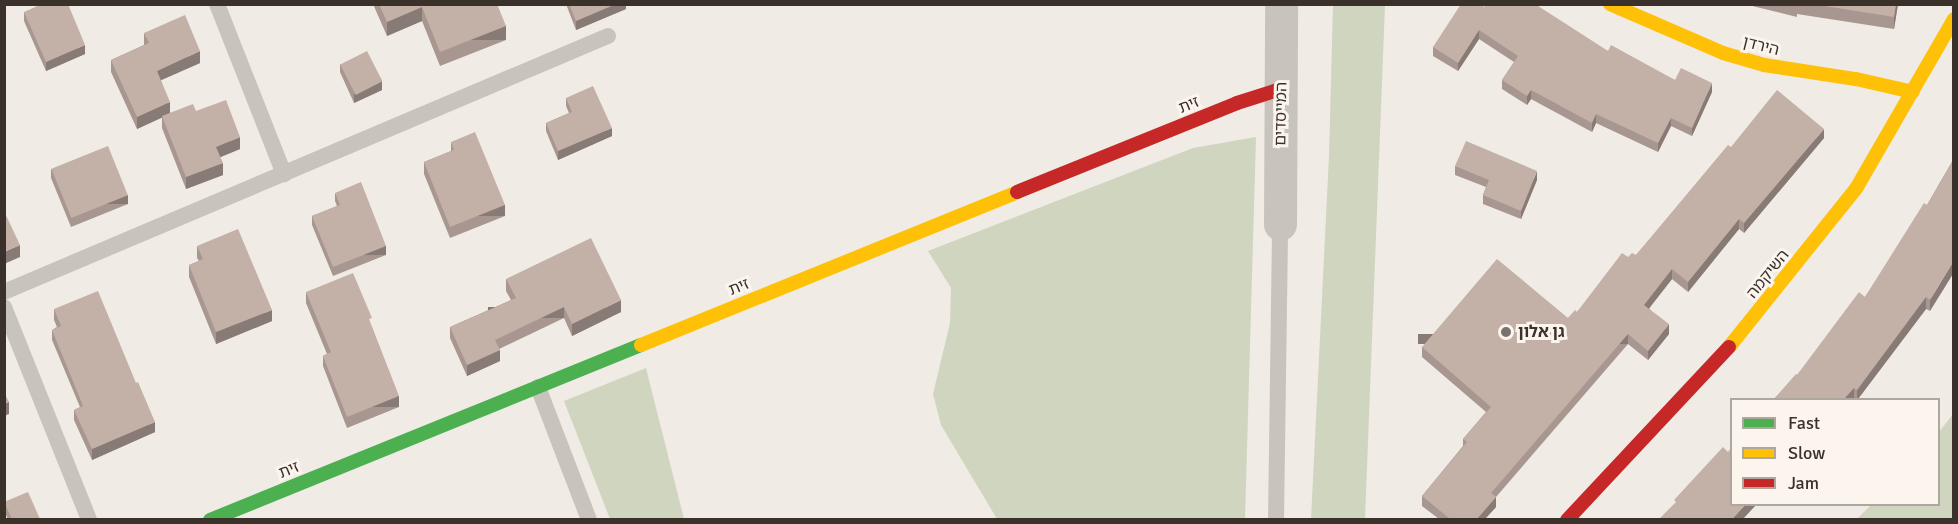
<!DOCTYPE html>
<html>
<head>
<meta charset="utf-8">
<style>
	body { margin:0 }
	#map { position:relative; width:1958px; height:524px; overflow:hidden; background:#f0ebe5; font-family:Signika,"Noto Sans Hebrew",sans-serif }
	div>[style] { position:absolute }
	.green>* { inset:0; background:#d0d5bf }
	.lane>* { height:16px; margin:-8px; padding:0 8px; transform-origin:8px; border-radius:8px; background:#c9c3bd }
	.street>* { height:33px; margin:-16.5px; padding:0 16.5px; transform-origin:16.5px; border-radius:16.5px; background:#c9c3bd }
	.fast>* { height:14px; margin:-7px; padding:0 7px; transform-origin:7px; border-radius:7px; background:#4caf50 }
	.slow>* { height:14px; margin:-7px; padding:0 7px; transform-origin:7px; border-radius:7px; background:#ffc107 }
	.jam>* { height:14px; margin:-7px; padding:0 7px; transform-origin:7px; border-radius:7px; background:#c62828 }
	.wall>* { inset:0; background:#a89790 }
	.shaded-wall>* { inset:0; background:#887b75; transform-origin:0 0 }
	.building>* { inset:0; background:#c3b0a7; transform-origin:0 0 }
	.dots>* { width:16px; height:16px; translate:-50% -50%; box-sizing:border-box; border:3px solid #fbf5ee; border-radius:50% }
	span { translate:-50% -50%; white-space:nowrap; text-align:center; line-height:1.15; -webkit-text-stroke:6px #fbf5ee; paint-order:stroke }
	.street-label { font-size:16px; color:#3b312b }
	.poi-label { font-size:16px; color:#3b312b; font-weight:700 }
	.left { translate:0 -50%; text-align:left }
	.frame { position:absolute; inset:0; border:6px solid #3b312b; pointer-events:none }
	.legend { position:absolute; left:1730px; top:398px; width:210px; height:108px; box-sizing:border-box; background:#fbf5ee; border:2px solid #aea7a0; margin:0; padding:8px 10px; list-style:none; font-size:18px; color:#3b312b }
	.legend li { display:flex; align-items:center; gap:12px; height:30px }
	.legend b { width:30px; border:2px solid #aea7a0 }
</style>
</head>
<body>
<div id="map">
	<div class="green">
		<div style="clip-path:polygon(1333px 5px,1385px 5px,1365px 519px,1311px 519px,1329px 156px)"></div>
		<div style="clip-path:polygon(1256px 137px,1245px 519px,997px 519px,941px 425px,933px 394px,950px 323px,951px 288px,928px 251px,1193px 148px)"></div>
		<div style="clip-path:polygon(646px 368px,684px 519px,610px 519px,564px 401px)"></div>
		<div style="clip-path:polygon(1953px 414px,1953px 519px,1857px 519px,1871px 505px,1938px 504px,1939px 432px)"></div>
	</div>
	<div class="lane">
		<div style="left:217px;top:4px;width:183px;rotate:68.5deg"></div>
		<div style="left:4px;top:292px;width:656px;rotate:-22.97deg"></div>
		<div style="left:4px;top:307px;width:229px;rotate:68.2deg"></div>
		<div style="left:538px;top:387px;width:142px;rotate:69deg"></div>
		<div style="left:1276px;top:520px;width:296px;rotate:-89.2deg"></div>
	</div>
	<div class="street">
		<div style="left:1280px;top:224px;width:220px;rotate:-89.7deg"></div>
	</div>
	<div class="fast">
		<div style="left:210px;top:520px;width:465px;rotate:-22.1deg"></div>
	</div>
	<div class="slow">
		<div style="left:1610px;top:4px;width:123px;rotate:23.4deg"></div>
		<div style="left:1723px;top:53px;width:43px;rotate:16.3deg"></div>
		<div style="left:1764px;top:65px;width:93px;rotate:8.7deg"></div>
		<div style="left:1856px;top:79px;width:58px;rotate:12.8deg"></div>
		<div style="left:641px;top:345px;width:406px;rotate:-22.1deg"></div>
		<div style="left:1729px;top:347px;width:205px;rotate:-51.3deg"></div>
		<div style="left:1857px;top:187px;width:194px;rotate:-60deg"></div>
	</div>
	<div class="jam">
		<div style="left:1017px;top:192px;width:237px;rotate:-22deg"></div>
		<div style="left:1237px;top:103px;width:46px;rotate:-17.7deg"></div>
		<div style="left:1567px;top:520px;width:237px;rotate:-46.9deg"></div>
	</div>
	<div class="wall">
		<div style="clip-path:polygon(373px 4px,497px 4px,506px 40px,440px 66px,422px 21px,387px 36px)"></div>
		<div style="clip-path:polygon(566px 4px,626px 4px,626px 9px,576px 30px)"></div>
		<div style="clip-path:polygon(1744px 4px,1898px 4px,1894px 29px,1797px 14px,1797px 17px)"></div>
		<div style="clip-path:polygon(1484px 7px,1608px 51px,1675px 80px,1712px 92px,1692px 136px,1671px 126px,1658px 152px,1596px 123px,1592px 132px,1531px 99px,1527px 105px,1502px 89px,1502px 80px,1514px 62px,1479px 39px,1458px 71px,1433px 56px,1433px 47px)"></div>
		<div style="clip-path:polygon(24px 12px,85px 54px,46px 71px,24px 21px)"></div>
		<div style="clip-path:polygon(144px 33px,200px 63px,161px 80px,170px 113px,196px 111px,240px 149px,220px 157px,223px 175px,186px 189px,162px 128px,162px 117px,137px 129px,111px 72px,111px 60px,144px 45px)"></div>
		<div style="clip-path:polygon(340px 64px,382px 90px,354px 103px,340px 72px)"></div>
		<div style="clip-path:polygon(566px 98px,612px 136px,558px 160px,546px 131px,546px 123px,569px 113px,566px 106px)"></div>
		<div style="clip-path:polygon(1824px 138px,1744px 233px,1739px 229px,1688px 292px,1672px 279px,1649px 308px,1669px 334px,1648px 360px,1628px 344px,1496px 497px,1496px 507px,1485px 519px,1439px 519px,1422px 506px,1422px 496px,1463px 446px,1463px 439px,1486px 412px,1422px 357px,1422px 347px,1568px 318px,1577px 312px,1628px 257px,1636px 255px,1731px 147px)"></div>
		<div style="clip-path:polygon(451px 142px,505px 216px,450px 238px,424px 174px,424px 162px,451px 151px)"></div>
		<div style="clip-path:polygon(1953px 160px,1930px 311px,1926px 309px,1858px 399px,1774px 399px,1797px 375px,1865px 297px,1927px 205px)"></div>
		<div style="clip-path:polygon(1455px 166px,1537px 180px,1521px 219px,1483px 204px,1483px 195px,1486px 187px,1455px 175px)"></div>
		<div style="clip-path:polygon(51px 169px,128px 204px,71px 227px,51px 178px)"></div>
		<div style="clip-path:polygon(335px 193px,386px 255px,333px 276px,312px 225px,312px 216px,337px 206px,335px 201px)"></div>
		<div style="clip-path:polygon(197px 246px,272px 321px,216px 344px,189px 277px,189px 265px,199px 261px,197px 258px)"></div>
		<div style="clip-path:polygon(506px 279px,621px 312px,572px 336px,564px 318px,499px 349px,500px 361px,467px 376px,450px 338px,450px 327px,511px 300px,506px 291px)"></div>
		<div style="clip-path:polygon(306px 292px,372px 327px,399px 407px,347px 428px,323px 366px,323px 356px,327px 354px,306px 303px)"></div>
		<div style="clip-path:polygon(54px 309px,155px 432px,92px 460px,74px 420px,74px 410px,80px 407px,52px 340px,52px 330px,57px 327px,54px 320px)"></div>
		<div style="clip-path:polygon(4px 502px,40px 519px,8px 519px,4px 511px)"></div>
	</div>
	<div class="shaded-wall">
		<div style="clip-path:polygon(616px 4px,626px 4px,626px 9px,576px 30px,576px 21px)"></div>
		<div style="clip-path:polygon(1896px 4px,1898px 4px,1894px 29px,1894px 17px)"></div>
		<div style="clip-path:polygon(422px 7px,422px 21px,387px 36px,387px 22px)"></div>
		<div style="left:506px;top:26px;width:14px;height:71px;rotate:90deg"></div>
		<div style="clip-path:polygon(1479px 30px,1479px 39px,1458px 71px,1458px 63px)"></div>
		<div style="clip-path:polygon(85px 45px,85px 54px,46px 71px,46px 62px)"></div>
		<div style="clip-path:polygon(200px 51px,200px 63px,157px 82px,157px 71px)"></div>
		<div style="clip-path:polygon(382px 81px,382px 90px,354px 103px,354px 94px)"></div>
		<div style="clip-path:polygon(1712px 83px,1712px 92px,1692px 136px,1692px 128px)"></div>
		<div style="clip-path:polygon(1531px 90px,1531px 99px,1527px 105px,1527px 96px)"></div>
		<div style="clip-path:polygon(170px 102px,170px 114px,137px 129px,137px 117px)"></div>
		<div style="clip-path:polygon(1596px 114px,1596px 123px,1592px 132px,1592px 123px)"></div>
		<div style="clip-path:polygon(1671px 118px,1671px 126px,1658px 152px,1658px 143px)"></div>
		<div style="clip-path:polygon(612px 128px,612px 136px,558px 160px,558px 151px)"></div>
		<div style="clip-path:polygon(1824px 129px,1824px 138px,1744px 233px,1744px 223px)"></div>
		<div style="clip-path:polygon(240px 137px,240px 149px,216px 159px,216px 147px)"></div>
		<div style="clip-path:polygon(223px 163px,223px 175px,186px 189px,186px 177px)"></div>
		<div style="clip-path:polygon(1537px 171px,1537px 180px,1521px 219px,1521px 211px)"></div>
		<div style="left:128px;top:195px;width:9px;height:61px;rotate:90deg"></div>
		<div style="left:505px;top:205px;width:11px;height:59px;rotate:90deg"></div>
		<div style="clip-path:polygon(1739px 219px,1739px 229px,1688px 292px,1688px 282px)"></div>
		<div style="clip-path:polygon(20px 245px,20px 257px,4px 264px,4px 252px)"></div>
		<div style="left:386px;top:246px;width:9px;height:57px;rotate:90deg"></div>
		<div style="clip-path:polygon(1953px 262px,1953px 274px,1930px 311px,1930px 300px)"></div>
		<div style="clip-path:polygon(1672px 269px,1672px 279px,1644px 315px,1644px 305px)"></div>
		<div style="clip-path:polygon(1926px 297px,1926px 309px,1858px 399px,1857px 399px,1857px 390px)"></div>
		<div style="clip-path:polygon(621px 300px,621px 312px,572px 336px,572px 324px)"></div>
		<div style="left:564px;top:307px;width:11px;height:76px;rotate:90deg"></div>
		<div style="clip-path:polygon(272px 310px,272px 321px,216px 344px,216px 332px)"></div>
		<div style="clip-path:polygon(1669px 324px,1669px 334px,1648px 360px,1648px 351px)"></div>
		<div style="left:1628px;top:334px;width:10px;height:210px;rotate:90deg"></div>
		<div style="clip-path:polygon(500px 350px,500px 361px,467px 376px,467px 365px)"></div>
		<div style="clip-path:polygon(1854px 388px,1854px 399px,1844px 399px)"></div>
		<div style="left:399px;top:396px;width:11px;height:56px;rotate:90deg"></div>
		<div style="clip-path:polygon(9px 402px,9px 414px,4px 416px,4px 404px)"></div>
		<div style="clip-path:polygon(155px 422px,155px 432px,92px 460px,92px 449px)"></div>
		<div style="clip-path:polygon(1496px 497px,1496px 507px,1485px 519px,1477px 519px)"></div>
		<div style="clip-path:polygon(1746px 504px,1757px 504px,1743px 519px,1732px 519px)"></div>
	</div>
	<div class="building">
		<div style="clip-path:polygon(42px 4px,68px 4px,85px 45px,46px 62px,24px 12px)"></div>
		<div style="clip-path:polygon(379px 4px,497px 4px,506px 26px,440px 52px,422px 7px,387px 22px)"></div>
		<div style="clip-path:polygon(569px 4px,616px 4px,576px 21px)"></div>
		<div style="clip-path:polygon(1461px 4px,1480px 4px,1484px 7px,1486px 4px,1535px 4px,1608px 51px,1611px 45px,1675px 80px,1681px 68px,1712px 83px,1692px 128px,1671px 118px,1658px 143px,1596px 114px,1592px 123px,1531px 90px,1527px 96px,1502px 80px,1518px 56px,1479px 30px,1458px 63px,1433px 47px)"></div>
		<div style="clip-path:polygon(1812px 4px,1896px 4px,1894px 17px)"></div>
		<div style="clip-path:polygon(185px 15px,200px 51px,157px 71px,170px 102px,137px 117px,111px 60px,149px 43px,144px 33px)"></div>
		<div style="left:367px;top:51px;width:34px;height:30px;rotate:63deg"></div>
		<div style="clip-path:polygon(593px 86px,612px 128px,558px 151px,546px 123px,572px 112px,566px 98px)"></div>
		<div style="clip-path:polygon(1777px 90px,1824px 129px,1744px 223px,1739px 219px,1688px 282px,1672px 269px,1644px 305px,1669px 324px,1648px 351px,1628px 334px,1491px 493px,1496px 497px,1477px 519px,1450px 519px,1422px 496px,1467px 442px,1463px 439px,1491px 407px,1422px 347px,1497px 259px,1568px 318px,1575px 310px,1577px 312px,1622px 253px,1628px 257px,1632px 253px,1636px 255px,1728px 145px,1731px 147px)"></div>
		<div style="clip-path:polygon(226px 100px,240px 137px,216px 147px,223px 163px,186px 177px,162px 116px,193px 104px,196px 111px)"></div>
		<div style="clip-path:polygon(475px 132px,505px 205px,450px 227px,424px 162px,454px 150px,451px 142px)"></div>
		<div style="clip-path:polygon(1466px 141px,1537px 171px,1521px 211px,1483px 195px,1489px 180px,1455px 166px)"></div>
		<div style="left:108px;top:146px;width:53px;height:61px;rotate:68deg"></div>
		<div style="clip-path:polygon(1953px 160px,1953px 262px,1930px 300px,1926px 297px,1857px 390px,1854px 388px,1844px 399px,1774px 399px,1796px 374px,1797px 375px,1859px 292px,1865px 297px,1924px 203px,1927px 205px)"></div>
		<div style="clip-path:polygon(361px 182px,386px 246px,333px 267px,312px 216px,340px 205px,335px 193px)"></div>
		<div style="clip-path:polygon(4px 211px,20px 245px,4px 252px)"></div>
		<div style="clip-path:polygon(238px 229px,272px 310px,216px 332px,189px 265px,203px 259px,197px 246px)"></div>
		<div style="clip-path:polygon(591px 238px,621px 300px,572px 324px,564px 307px,495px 340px,500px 350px,467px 365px,450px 327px,516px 298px,506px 279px)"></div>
		<div style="clip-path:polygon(353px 273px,372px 318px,369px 319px,399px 396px,347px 417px,323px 356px,331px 352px,306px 292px)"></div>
		<div style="clip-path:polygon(98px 291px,136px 383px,138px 382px,155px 422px,92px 449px,74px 410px,83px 406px,52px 330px,61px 326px,54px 309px)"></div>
		<div style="clip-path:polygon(4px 392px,9px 402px,4px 404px)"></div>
		<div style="clip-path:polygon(1723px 447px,1728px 452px,1731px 448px,1731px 504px,1746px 504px,1732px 519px,1659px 519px,1676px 502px,1674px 500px)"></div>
		<div style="clip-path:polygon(28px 492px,40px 519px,12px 519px,4px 502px)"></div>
	</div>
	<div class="dots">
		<div style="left:1506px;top:332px;background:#7a726c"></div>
	</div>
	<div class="street-label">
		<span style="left:1761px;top:46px;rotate:14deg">הירדן</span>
		<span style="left:1189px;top:105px;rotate:-22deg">זית</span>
		<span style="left:1281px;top:114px;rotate:-89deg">המייסדים</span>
		<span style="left:1768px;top:274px;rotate:-51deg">השיקמה</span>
		<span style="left:739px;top:287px;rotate:-22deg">זית</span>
		<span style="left:289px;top:470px;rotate:-22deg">זית</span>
	</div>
	<div class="poi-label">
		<span class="left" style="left:1518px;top:332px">גן אלון</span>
	</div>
	<div class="frame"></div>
	<ul class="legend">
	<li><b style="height:8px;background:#4caf50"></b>Fast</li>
	<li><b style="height:8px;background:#ffc107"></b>Slow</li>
	<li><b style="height:8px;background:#c62828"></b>Jam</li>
	</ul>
</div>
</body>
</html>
